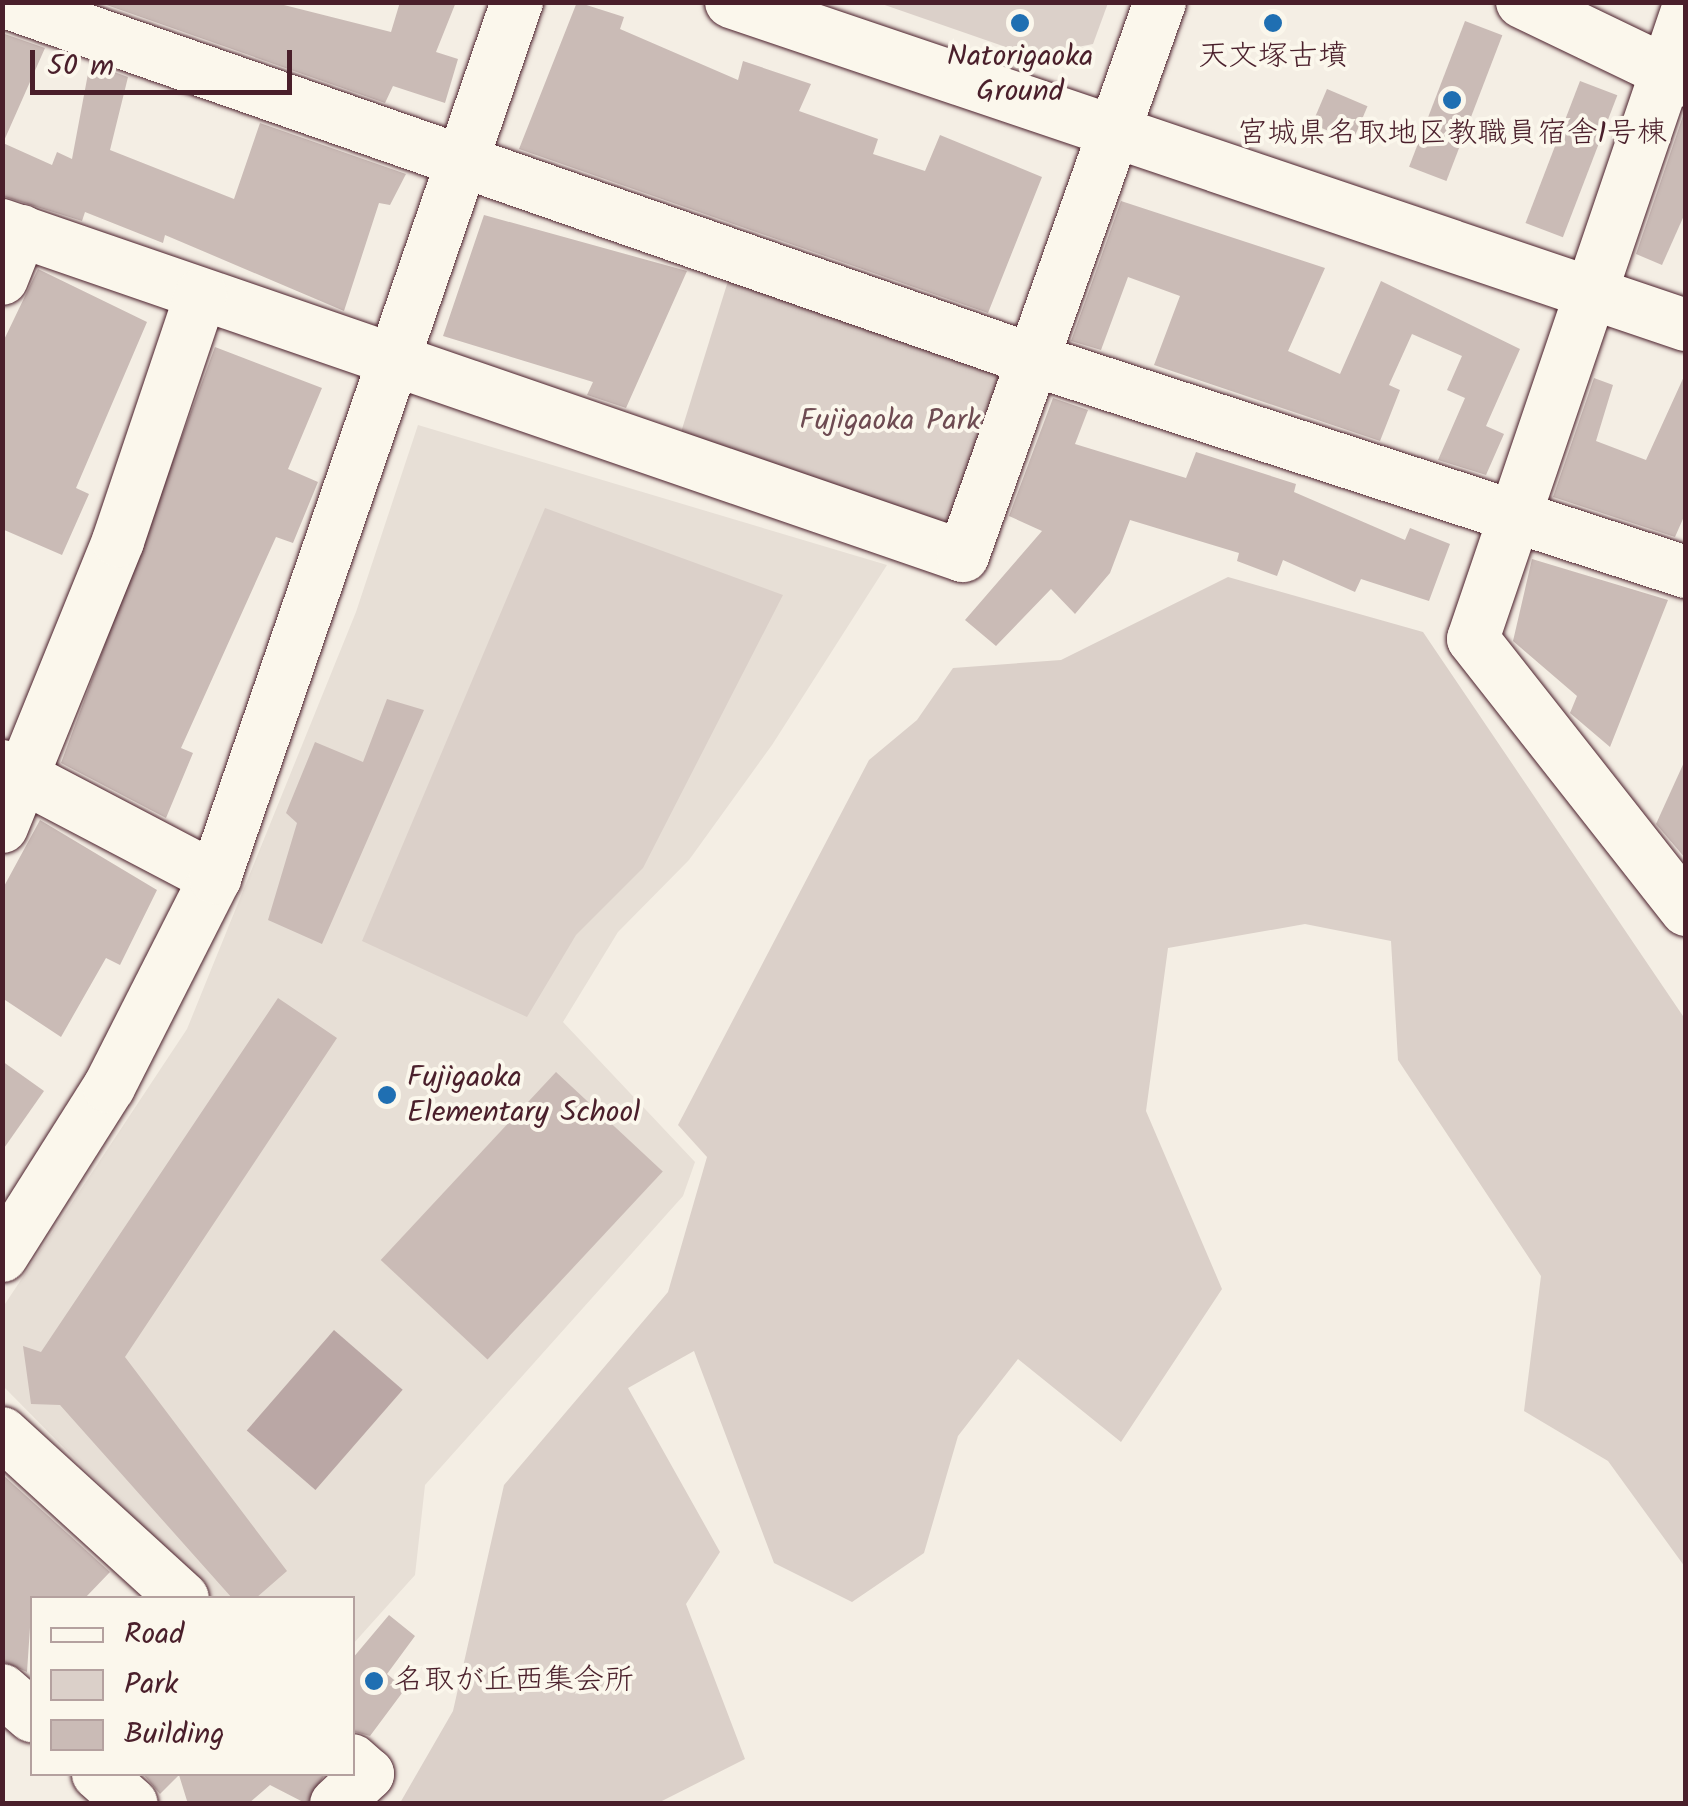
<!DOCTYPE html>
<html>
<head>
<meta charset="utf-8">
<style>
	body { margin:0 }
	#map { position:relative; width:1688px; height:1806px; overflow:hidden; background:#f4eee4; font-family:Kalam,"Klee One",sans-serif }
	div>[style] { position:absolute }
	.built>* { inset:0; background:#e7dfd6 }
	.green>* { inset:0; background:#dbd0c9 }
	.water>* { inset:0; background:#baa7a5; transform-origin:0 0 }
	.building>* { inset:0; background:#cabbb6; transform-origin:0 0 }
	.roads { filter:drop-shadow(0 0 2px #4a1f2b) drop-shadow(0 0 2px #4a1f2b) }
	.minor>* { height:52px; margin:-26px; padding:0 26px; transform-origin:26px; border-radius:26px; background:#fbf7ec }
	.dots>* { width:28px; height:28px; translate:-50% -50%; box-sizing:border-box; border:5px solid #fbf7ec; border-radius:50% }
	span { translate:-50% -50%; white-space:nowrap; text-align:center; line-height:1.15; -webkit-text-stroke:8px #fbf7ec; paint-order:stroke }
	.poi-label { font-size:30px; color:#4a1f2b }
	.left { translate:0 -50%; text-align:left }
	.park-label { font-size:30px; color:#6e4b52 }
	.frame { position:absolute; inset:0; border:5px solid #4a1f2b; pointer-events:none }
	.legend { position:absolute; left:30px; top:1596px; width:325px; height:180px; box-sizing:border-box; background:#fbf7ec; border:2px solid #b4a19f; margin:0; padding:12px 18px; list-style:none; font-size:30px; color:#4a1f2b }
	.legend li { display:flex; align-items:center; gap:20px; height:50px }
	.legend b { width:50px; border:2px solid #b4a19f }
	.scale { position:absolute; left:30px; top:50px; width:262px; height:45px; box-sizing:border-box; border:5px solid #4a1f2b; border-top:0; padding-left:12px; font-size:30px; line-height:35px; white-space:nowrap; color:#4a1f2b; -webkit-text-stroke:8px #fbf7ec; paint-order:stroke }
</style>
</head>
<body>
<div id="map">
	<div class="built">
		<div style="clip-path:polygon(418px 425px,887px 565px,772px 745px,689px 860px,618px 932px,563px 1022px,695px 1162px,683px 1196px,425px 1485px,415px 1575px,353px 1644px,352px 1598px,212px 1598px,3px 1386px,3px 1307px,187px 1029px,356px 612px)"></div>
	</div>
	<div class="green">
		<div style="clip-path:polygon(879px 3px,1108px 2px,1108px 3px,1093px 44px,1032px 56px)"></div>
		<div style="clip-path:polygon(732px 268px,1012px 371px,965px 510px,933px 534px,678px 442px)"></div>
		<div style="clip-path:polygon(545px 508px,783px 595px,643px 868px,576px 935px,527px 1017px,362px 941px)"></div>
		<div style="clip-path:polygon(1228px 577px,1423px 632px,1685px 1019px,1685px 1567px,1608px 1461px,1524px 1411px,1541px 1276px,1398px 1060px,1391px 941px,1305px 924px,1168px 948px,1146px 1111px,1222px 1289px,1121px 1442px,1018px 1359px,958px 1436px,924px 1553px,852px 1602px,774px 1563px,694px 1351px,628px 1388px,720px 1552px,686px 1604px,745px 1759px,658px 1803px,400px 1803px,453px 1711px,504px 1485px,668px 1292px,707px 1157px,678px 1125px,869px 760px,917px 720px,953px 668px,1061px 660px)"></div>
	</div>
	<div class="water">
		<div style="left:334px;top:1330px;width:91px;height:133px;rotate:41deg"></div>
	</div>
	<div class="building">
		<div style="clip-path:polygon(98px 2px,272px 2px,391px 32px,400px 2px,456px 2px,436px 52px,458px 59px,445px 103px,393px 86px,385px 103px)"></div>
		<div style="clip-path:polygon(577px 2px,624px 17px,620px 29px,738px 80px,743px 61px,811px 84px,799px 111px,878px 139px,873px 154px,925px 171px,940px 135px,1042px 177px,988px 313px,519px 149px)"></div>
		<div style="left:1465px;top:21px;width:40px;height:156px;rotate:21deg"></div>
		<div style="clip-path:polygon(2px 33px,45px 48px,3px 143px,52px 165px,57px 152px,72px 159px,90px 63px,128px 77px,110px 150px,234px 199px,260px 123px,406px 174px,390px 205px,379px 203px,344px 311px,165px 235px,163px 243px,85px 212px,82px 221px,2px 196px)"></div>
		<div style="left:1580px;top:81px;width:40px;height:152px;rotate:21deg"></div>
		<div style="left:1327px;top:89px;width:44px;height:38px;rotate:23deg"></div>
		<div style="clip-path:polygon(1685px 110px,1686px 211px,1662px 265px,1636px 254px)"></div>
		<div style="clip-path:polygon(1121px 201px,1325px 268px,1288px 351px,1340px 374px,1381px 281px,1520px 349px,1486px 426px,1504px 434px,1486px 475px,1438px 460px,1465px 398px,1447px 390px,1462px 356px,1412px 334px,1389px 385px,1400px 390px,1380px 441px,1154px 365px,1180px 296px,1128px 277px,1101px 350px,1071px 341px)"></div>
		<div style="clip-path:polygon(484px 215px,687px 271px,626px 408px,587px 395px,593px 382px,443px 336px)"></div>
		<div style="clip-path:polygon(38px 269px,147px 322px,76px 488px,89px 494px,62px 555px,2px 529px,2px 344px)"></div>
		<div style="clip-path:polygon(215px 347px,322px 388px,288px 469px,318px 482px,293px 543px,276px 537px,181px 748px,193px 753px,166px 818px,61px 763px)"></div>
		<div style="clip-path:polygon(1686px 372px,1686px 512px,1675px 537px,1553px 497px,1594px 378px,1613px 385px,1596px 441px,1646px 460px)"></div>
		<div style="clip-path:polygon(1053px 398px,1088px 410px,1075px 444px,1186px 478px,1196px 452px,1296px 484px,1294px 492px,1405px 540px,1410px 528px,1450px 544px,1429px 601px,1361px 579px,1355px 592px,1283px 560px,1277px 576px,1237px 561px,1239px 553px,1130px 520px,1110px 573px,1075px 614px,1051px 589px,996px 646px,965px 620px,1042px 531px,1009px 516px)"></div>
		<div style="clip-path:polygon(1532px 559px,1668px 600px,1610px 747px,1570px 713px,1577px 696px,1513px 641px)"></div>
		<div style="clip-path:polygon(387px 699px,424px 710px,322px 944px,268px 920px,297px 823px,286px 813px,315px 742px,363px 762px)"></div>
		<div style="clip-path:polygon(1686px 758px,1686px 859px,1656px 824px)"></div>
		<div style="clip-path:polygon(40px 820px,157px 890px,120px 965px,106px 958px,61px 1037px,2px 998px,2px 890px)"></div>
		<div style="clip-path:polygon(278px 998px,337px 1038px,125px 1357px,287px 1571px,256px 1598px,232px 1598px,60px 1405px,31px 1404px,23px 1346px,41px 1352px)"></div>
		<div style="clip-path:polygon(2px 1061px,44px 1091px,2px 1151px)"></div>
		<div style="left:556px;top:1072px;width:146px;height:257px;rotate:43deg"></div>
		<div style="clip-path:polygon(2px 1474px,110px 1572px,85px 1598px,32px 1598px,27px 1672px,2px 1661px)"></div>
		<div style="clip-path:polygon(389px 1615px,415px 1636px,387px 1674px,405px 1689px,370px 1736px,352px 1731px,352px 1659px)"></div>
		<div style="clip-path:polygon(143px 1774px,325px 1774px,307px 1804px,270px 1785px,248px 1804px,188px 1804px,179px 1775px,160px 1794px)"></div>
	</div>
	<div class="roads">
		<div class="minor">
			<div style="left:5px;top:2px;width:1089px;rotate:19.2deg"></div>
			<div style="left:1033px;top:360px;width:687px;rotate:17.99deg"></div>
			<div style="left:731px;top:2px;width:1008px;rotate:18.69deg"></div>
			<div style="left:1522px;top:2px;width:182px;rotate:25.7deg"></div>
			<div style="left:1686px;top:14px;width:660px;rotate:108.82deg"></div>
			<div style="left:1473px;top:639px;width:345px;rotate:51.8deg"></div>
			<div style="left:2px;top:225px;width:1016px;rotate:19.01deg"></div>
			<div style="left:963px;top:556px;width:588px;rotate:-70.42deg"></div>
			<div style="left:2px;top:279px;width:52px;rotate:-68.4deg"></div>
			<div style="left:2px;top:766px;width:241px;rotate:27.7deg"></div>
			<div style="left:2px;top:827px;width:309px;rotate:-67.9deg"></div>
			<div style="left:118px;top:541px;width:260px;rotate:-71.4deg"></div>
			<div style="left:2px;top:1256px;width:200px;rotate:-57.7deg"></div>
			<div style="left:109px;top:1087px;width:234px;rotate:-63.1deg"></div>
			<div style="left:215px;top:878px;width:927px;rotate:-70.98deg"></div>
			<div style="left:2px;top:1433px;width:245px;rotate:42.4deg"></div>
			<div style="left:2px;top:1690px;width:40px;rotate:41deg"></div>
			<div style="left:98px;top:1774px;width:45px;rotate:41.4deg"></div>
			<div style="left:336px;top:1804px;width:44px;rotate:-43.2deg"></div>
			<div style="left:368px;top:1774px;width:21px;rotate:-139deg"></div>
		</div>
	</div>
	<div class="dots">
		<div style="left:1020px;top:23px;background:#1f6fb2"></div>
		<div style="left:1273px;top:23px;background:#1f6fb2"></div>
		<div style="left:1452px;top:100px;background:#1f6fb2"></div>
		<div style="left:387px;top:1095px;background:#1f6fb2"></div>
		<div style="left:374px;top:1681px;background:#1f6fb2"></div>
	</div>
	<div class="poi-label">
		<span style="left:1020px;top:74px">Natorigaoka<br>Ground</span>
		<span style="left:1273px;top:57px">天文塚古墳</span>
		<span style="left:1452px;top:134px">宮城県名取地区教職員宿舎1号棟</span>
		<span class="left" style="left:407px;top:1095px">Fujigaoka<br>Elementary School</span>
		<span class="left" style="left:394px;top:1681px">名取が丘西集会所</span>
	</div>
	<div class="park-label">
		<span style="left:890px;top:421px">Fujigaoka Park</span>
	</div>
	<div class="frame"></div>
	<ul class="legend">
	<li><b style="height:12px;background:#fbf7ec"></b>Road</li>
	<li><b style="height:28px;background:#dbd0c9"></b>Park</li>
	<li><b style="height:28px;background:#cabbb6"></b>Building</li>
	</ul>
	<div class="scale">50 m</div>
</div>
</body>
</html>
